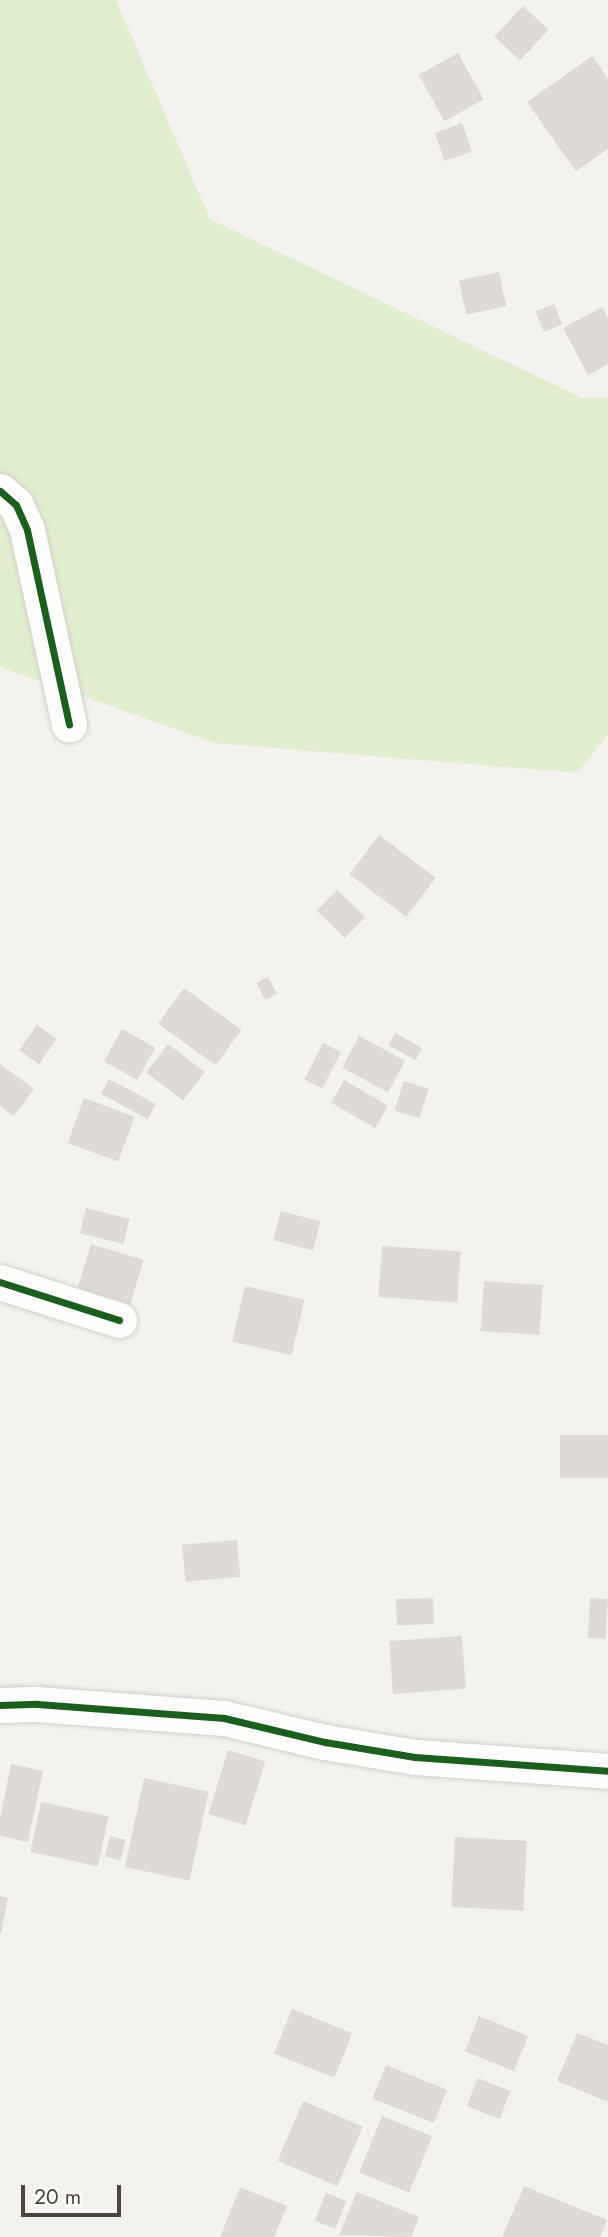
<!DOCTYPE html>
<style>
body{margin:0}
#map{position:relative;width:608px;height:2237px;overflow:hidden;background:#f4f2ee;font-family:Jost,sans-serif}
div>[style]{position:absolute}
.green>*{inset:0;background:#e1eecf}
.building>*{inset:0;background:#dedbd6;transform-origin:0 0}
.roads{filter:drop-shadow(0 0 2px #d2d0cb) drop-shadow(0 0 2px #d2d0cb)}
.minor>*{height:35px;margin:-17.5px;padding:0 17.5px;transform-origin:17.5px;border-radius:17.5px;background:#fdfdfc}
.cycleway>*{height:7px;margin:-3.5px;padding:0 3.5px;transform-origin:3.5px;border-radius:3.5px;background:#1b5e20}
span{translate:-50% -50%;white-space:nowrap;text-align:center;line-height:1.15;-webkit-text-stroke:5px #fff;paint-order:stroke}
.scale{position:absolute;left:21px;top:2185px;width:100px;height:32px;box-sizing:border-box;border:4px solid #4b4439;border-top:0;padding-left:9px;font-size:21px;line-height:24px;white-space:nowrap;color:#4b4439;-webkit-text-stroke:5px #fff;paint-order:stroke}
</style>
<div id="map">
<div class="green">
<i style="clip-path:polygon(0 0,116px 0,210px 219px,582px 398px,608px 398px,608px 735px,577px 773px,215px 743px,0 667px)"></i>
</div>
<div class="building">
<i style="left:523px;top:6px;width:35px;height:42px;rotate:43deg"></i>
<i style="left:458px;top:53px;width:53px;height:45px;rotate:61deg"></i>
<i style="clip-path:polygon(592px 56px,608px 79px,608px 149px,576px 171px,527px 102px)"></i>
<i style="left:462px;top:123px;width:30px;height:29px;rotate:70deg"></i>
<i style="left:499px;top:272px;width:35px;height:41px;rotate:78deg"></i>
<i style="left:554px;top:304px;width:22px;height:20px;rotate:68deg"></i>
<i style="clip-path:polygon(602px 307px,608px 318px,608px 364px,588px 375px,563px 328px)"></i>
<i style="left:379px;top:835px;width:71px;height:49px;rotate:37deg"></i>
<i style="left:337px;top:890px;width:39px;height:29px;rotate:44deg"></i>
<i style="left:268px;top:977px;width:19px;height:13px;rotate:62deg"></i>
<i style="left:184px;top:988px;width:71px;height:44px;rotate:36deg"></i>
<i style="left:37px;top:1025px;width:24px;height:31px;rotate:35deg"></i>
<i style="left:122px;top:1029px;width:38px;height:37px;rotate:29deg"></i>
<i style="left:395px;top:1033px;width:31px;height:14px;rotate:29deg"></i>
<i style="left:359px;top:1036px;width:52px;height:36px;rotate:28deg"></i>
<i style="left:323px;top:1043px;width:20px;height:41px;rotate:27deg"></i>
<i style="left:168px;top:1044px;width:46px;height:36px;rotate:37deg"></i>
<i style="clip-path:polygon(0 1064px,34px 1089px,14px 1116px,0 1106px)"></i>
<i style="left:109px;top:1079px;width:53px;height:17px;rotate:28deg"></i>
<i style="left:344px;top:1080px;width:51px;height:26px;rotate:30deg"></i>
<i style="left:404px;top:1081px;width:26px;height:31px;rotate:18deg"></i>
<i style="left:84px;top:1098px;width:54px;height:48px;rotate:20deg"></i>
<i style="left:86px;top:1208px;width:45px;height:26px;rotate:14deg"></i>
<i style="left:281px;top:1211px;width:41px;height:30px;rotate:15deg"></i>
<i style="left:91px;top:1244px;width:55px;height:46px;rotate:17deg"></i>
<i style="left:382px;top:1246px;width:79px;height:51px;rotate:4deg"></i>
<i style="left:484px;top:1281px;width:59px;height:50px;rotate:4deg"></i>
<i style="left:245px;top:1286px;width:61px;height:57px;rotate:13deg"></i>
<i style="left:608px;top:1435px;width:43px;height:48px;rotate:90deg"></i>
<i style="left:237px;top:1540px;width:37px;height:55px;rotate:85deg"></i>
<i style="left:433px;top:1598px;width:26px;height:37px;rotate:88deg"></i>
<i style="left:590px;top:1598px;width:18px;height:40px;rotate:3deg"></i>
<i style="left:462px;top:1636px;width:53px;height:73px;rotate:86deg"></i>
<i style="left:228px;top:1750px;width:39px;height:67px;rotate:17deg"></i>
<i style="clip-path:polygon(11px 1764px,43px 1771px,28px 1842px,0 1836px,0 1819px)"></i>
<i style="left:144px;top:1778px;width:66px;height:91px;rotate:12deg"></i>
<i style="left:41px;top:1802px;width:69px;height:51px;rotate:12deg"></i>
<i style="left:110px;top:1836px;width:16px;height:21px;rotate:14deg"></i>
<i style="left:455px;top:1837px;width:72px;height:70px;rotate:3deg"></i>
<i style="clip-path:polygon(0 1896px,8px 1898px,1px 1933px,0 1932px)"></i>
<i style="left:292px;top:2009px;width:65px;height:48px;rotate:22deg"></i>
<i style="left:479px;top:2016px;width:53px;height:38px;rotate:22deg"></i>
<i style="clip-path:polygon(577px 2033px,608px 2045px,608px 2102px,557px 2081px)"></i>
<i style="left:386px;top:2065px;width:66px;height:36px;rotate:22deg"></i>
<i style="left:478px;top:2078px;width:35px;height:30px;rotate:22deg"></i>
<i style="left:303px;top:2101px;width:65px;height:65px;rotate:23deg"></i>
<i style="left:382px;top:2116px;width:54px;height:61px;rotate:22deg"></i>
<i style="clip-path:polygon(524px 2186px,607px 2220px,600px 2237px,502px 2237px)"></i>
<i style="clip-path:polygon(240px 2187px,287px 2206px,274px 2237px,220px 2237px)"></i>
<i style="clip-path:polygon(357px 2192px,419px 2217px,411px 2237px,339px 2235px)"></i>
<i style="left:326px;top:2193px;width:22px;height:30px;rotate:22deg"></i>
</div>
<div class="roads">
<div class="minor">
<i style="left:0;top:491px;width:21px;rotate:41deg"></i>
<i style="left:16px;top:505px;width:27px;rotate:66deg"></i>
<i style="left:27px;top:530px;width:199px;rotate:77.8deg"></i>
<i style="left:0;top:1282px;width:125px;rotate:17.7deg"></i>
<i style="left:0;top:1705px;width:37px;rotate:-2deg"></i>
<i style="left:37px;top:1704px;width:188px;rotate:4.3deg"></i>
<i style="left:224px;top:1718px;width:104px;rotate:13.4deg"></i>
<i style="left:325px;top:1742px;width:91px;rotate:9.5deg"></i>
<i style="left:415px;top:1757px;width:194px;rotate:4.1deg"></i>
</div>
</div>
<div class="cycleway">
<i style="left:0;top:491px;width:21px;rotate:41deg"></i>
<i style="left:16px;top:505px;width:27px;rotate:66deg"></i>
<i style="left:27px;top:530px;width:199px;rotate:77.8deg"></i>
<i style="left:0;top:1282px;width:125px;rotate:17.7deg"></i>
<i style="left:0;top:1705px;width:37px;rotate:-2deg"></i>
<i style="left:37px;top:1704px;width:188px;rotate:4.3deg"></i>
<i style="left:224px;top:1718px;width:104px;rotate:13.4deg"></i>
<i style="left:325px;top:1742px;width:91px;rotate:9.5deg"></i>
<i style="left:415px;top:1757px;width:194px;rotate:4.1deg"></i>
</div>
<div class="scale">20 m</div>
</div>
